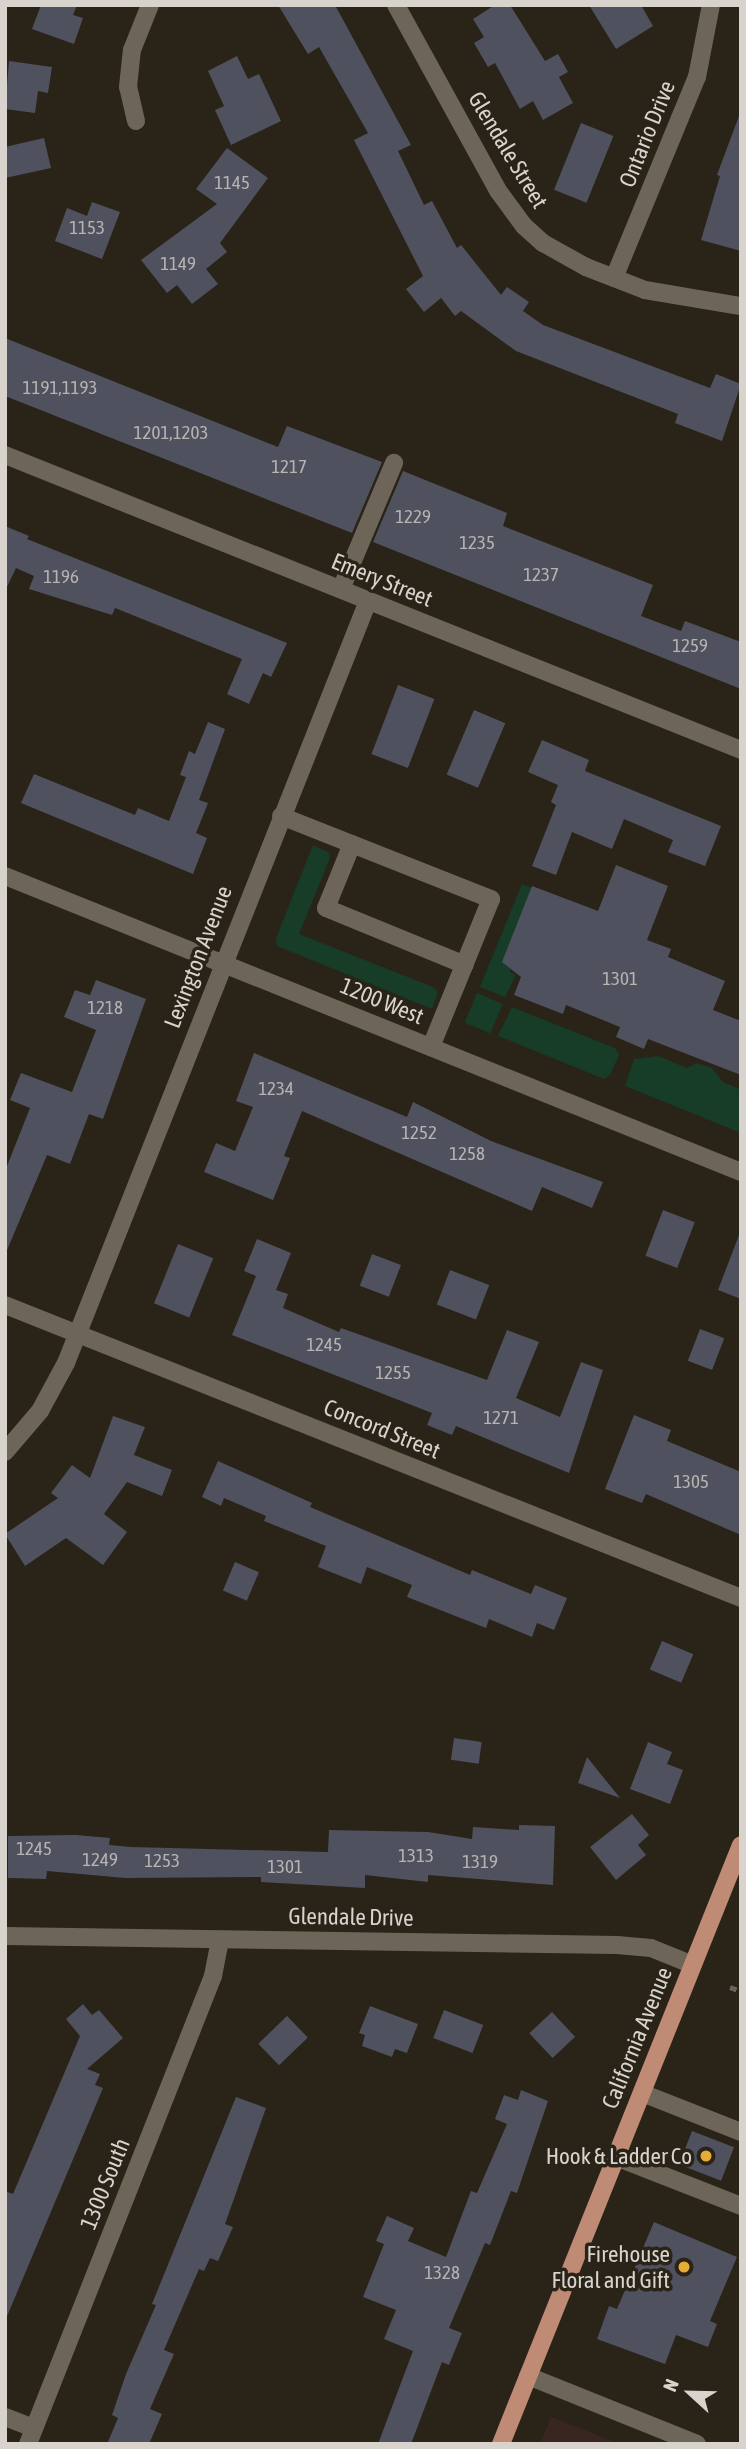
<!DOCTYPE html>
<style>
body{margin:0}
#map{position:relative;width:746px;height:2449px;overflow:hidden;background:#292318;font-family:"Asap Condensed",sans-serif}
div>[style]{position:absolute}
.education>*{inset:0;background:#392621}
.green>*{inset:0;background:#173c28;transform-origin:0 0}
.building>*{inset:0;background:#50515e;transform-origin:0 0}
.path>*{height:4.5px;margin-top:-2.25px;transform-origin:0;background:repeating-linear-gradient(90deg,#6b665c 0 7px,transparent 0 10.5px)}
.minor>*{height:18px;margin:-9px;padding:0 9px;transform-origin:9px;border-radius:9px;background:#6d6558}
.major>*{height:18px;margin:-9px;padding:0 9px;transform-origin:9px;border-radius:9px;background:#c08b75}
.dots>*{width:19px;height:19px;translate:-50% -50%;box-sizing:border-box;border:4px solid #292318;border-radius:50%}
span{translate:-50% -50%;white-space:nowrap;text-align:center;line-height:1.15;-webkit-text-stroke:7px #292318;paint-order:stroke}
.number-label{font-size:19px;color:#b6b3b1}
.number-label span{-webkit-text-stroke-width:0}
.street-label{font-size:23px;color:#d8d4cd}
.poi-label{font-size:23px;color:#d8d4cd}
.right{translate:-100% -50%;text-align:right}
.frame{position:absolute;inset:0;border:7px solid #d8d4cd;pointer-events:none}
.north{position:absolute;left:655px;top:2358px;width:70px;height:70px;-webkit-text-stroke:5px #292318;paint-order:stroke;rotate:292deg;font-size:19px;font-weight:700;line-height:28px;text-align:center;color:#d8d4cd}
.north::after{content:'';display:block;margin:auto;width:24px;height:32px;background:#d8d4cd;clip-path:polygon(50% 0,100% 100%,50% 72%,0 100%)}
</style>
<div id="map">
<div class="education">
<i style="clip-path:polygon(551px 2417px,620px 2444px,540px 2444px)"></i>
</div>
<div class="green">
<i style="clip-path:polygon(313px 845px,328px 852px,330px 858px,299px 934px,433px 987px,438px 992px,432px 1009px,277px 946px,276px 938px)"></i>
<i style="clip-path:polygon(522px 884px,532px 888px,510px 972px,516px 975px,505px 997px,480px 987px)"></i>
<i style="left:477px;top:993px;width:28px;height:32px;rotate:23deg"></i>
<i style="clip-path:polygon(512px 1007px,615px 1048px,619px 1055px,610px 1075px,604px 1079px,498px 1036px)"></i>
<i style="clip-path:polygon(658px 1056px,687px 1068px,697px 1063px,712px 1068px,723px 1082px,741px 1090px,741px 1133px,625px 1086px,634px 1059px)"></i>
</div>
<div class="building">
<i style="clip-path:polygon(41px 5px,77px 5px,73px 15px,83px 18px,74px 44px,32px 29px)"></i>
<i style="clip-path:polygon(278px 5px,335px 5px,411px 145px,398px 151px,424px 205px,432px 201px,457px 248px,461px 245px,501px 295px,507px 287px,529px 302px,523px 311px,543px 325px,710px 388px,716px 374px,741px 384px,722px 441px,675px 423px,678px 414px,516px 351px,461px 311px,455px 316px,441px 298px,424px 312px,406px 289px,423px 276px,354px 140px,368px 133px,319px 47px,308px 54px)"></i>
<i style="clip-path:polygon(495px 5px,510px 5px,545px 61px,558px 54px,568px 72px,559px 77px,573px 103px,543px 120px,533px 101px,520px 109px,495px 63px,488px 67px,474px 43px,484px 37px,473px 19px)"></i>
<i style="clip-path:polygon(589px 5px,641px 5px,653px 26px,616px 49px)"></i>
<i style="clip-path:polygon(237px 56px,248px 79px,259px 74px,281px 121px,231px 145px,215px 110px,224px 106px,208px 71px)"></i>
<i style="clip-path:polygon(9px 61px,52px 67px,48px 93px,38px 91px,35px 113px,5px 109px)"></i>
<i style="clip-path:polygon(739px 116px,741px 117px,741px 251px,701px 240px,720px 176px,717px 175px)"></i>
<i style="left:581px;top:123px;width:35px;height:72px;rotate:22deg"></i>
<i style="clip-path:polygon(44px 138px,51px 168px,5px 178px,5px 147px)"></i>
<i style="clip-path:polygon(227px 148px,268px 178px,220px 243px,227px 252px,206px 269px,218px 284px,192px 304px,177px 285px,167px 293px,141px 260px,217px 204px,196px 189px)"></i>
<i style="clip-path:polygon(92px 202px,120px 212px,102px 259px,55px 241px,67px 208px,87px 216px)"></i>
<i style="clip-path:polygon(5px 338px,278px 447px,287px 426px,382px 462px,352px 533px,5px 396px)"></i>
<i style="clip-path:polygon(403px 471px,507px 513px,503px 526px,653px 585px,641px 616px,681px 631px,685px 621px,741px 642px,741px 689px,373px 542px)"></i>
<i style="clip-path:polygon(5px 526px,29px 536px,27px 539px,287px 643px,271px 677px,263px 673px,249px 704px,227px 694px,242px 659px,115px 608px,112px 615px,29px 589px,34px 576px,16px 568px,5px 591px)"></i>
<i style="left:398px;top:685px;width:39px;height:74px;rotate:21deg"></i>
<i style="left:474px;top:710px;width:34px;height:70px;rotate:23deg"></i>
<i style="clip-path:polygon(208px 722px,225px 729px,199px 800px,208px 803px,196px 833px,207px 838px,193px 874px,21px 803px,34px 774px,135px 815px,138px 808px,169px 821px,186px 777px,180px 775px,189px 751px,195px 754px)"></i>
<i style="clip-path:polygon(542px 740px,589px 760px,585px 771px,721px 826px,705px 866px,668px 852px,673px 840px,624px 819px,612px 849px,572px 832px,556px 875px,532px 866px,556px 805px,551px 802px,558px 785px,528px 772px)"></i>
<i style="clip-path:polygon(616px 865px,668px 886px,647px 940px,671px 949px,668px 957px,725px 981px,713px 1010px,741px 1021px,741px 1075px,648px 1039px,644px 1049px,616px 1037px,620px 1027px,566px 1005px,563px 1014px,514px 995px,521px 977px,502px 962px,532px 886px,598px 911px)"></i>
<i style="clip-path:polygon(96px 980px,146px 999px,103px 1119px,89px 1114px,70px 1164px,47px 1155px,5px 1255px,5px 1171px,30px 1108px,10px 1100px,21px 1073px,72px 1092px,96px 1030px,64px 1017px,75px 990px,90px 995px)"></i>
<i style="clip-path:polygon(254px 1053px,407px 1117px,413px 1102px,491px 1141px,603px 1182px,592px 1208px,542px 1187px,532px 1211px,302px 1111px,284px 1156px,290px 1158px,273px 1200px,204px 1172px,216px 1143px,235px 1151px,253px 1107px,236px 1101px)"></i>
<i style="left:663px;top:1210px;width:34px;height:49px;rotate:21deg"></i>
<i style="clip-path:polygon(739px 1235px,741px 1235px,741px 1299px,718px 1290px)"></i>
<i style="clip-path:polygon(257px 1239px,291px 1253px,276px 1290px,288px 1294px,283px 1308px,339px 1332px,341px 1328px,487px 1380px,507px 1330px,539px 1342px,516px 1398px,560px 1417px,581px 1362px,603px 1370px,569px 1473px,456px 1426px,452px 1435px,427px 1425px,432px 1413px,232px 1335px,256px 1276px,244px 1271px)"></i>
<i style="left:178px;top:1244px;width:38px;height:64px;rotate:22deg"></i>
<i style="left:372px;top:1254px;width:31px;height:34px;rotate:21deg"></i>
<i style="left:450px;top:1270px;width:42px;height:37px;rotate:21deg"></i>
<i style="left:700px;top:1329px;width:26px;height:34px;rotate:21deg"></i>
<i style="clip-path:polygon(634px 1415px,671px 1430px,667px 1441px,741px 1472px,741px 1535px,646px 1494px,642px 1503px,605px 1489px)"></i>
<i style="clip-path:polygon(113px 1416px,145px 1427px,134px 1455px,172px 1470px,162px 1496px,127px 1482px,104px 1514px,127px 1532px,103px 1565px,66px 1538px,25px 1566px,5px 1534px,58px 1498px,51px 1493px,72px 1465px,90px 1478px)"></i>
<i style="clip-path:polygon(218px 1461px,312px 1503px,310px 1507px,470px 1575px,472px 1570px,531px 1594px,535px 1585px,567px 1598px,554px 1630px,537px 1623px,532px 1637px,489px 1619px,486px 1628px,407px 1597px,412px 1585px,367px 1567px,361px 1584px,318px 1567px,326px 1546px,264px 1521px,266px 1516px,224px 1498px,221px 1506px,202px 1497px)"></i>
<i style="left:235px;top:1562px;width:26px;height:31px;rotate:23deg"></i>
<i style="left:662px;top:1641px;width:34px;height:31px;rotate:23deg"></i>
<i style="left:454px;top:1738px;width:28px;height:22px;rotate:8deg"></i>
<i style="clip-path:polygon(648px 1742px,672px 1752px,667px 1764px,683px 1770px,670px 1804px,630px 1789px)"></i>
<i style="clip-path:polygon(587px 1757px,620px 1798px,578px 1783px)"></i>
<i style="clip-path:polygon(632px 1814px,649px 1835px,638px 1845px,646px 1855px,616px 1880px,590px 1847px)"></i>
<i style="clip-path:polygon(519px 1825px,555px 1826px,553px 1885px,428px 1875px,428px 1882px,365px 1875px,365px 1888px,261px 1882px,261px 1877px,125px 1878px,47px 1871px,46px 1879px,8px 1878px,8px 1836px,76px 1835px,110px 1838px,109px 1845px,131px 1847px,328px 1852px,329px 1830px,428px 1832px,472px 1839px,473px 1827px,519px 1830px)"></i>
<i style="clip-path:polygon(83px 2004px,92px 2015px,99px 2010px,123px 2038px,87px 2069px,100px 2074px,95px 2085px,103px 2088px,5px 2321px,5px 2191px,13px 2194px,80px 2036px,66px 2019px)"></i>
<i style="clip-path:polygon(370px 2006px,418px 2024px,407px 2053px,395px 2049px,392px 2057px,362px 2046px,365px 2035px,359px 2033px)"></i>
<i style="left:444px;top:2010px;width:42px;height:30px;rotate:21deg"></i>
<i style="left:552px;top:2012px;width:34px;height:31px;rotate:47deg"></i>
<i style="left:287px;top:2016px;width:30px;height:40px;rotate:46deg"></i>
<i style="clip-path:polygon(521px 2090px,548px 2101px,517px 2193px,511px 2191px,490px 2245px,485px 2243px,449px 2328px,462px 2333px,449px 2365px,442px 2362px,411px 2444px,378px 2444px,413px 2351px,384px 2339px,396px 2310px,363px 2297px,384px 2244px,376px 2241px,387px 2216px,414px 2228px,408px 2241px,446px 2257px,471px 2191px,477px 2193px,507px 2124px,495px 2119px,504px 2095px,518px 2100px)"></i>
<i style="clip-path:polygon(236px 2097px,266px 2108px,225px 2224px,233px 2227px,218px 2261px,210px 2258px,204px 2271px,199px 2269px,164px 2350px,174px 2354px,150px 2409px,162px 2414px,149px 2444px,107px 2444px,118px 2418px,112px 2415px,126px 2374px,156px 2305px,152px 2304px)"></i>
<i style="left:692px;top:2131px;width:45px;height:36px;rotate:21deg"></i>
<i style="clip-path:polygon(654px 2222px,737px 2257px,710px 2321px,717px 2324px,708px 2347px,676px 2335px,665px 2364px,597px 2339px,609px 2306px,617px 2309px)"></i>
</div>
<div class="path">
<i style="left:730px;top:1987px;width:12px;rotate:20deg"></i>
</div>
<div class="minor">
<i style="left:396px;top:5px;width:213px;rotate:61.2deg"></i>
<i style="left:499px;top:192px;width:42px;rotate:53.7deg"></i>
<i style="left:524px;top:226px;width:25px;rotate:42deg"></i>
<i style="left:543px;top:243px;width:49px;rotate:29.2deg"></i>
<i style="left:586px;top:267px;width:63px;rotate:21.3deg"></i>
<i style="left:645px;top:290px;width:97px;rotate:9.5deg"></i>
<i style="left:136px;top:121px;width:35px;rotate:-103deg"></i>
<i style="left:128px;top:87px;width:37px;rotate:-84deg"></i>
<i style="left:132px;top:50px;width:48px;rotate:-68.2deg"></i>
<i style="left:614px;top:278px;width:217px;rotate:-67.6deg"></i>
<i style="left:697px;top:77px;width:73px;rotate:-79deg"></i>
<i style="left:5px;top:455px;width:793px;rotate:21.84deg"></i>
<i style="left:341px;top:589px;width:137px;rotate:-67.2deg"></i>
<i style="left:281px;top:816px;width:226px;rotate:21.6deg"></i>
<i style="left:491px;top:899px;width:160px;rotate:112.1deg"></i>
<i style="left:352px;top:844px;width:69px;rotate:112.1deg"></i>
<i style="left:326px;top:908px;width:150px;rotate:22.3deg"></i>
<i style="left:5px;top:876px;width:793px;rotate:21.91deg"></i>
<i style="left:5px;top:1305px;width:792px;rotate:21.71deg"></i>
<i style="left:5px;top:1452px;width:54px;rotate:-49.5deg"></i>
<i style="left:40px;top:1411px;width:55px;rotate:-61.6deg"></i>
<i style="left:66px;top:1363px;width:820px;rotate:-68.38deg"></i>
<i style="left:5px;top:1936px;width:612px;rotate:0.84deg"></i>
<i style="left:617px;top:1945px;width:34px;rotate:5deg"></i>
<i style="left:651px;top:1948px;width:45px;rotate:22deg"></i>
<i style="left:642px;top:2093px;width:106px;rotate:21.5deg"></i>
<i style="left:616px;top:2157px;width:134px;rotate:21.4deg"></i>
<i style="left:528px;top:2376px;width:182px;rotate:21.9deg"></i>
<i style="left:5px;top:2417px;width:31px;rotate:21deg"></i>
<i style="left:28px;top:2444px;width:503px;rotate:-68.43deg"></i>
<i style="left:213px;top:1976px;width:37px;rotate:-79deg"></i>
</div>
<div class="major">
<i style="left:501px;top:2444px;width:645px;rotate:-68.17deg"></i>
</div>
<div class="dots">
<i style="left:706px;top:2156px;background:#e5ad35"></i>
<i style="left:684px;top:2267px;background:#e5ad35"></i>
</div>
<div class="number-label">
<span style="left:232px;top:183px">1145</span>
<span style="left:87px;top:228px">1153</span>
<span style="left:178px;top:264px">1149</span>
<span style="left:60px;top:388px">1191,1193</span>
<span style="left:171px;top:433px">1201,1203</span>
<span style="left:289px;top:467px">1217</span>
<span style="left:413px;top:517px">1229</span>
<span style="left:477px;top:543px">1235</span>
<span style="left:541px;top:575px">1237</span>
<span style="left:61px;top:577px">1196</span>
<span style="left:690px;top:646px">1259</span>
<span style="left:620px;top:979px">1301</span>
<span style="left:105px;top:1008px">1218</span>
<span style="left:276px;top:1089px">1234</span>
<span style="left:419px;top:1133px">1252</span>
<span style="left:467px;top:1154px">1258</span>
<span style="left:324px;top:1345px">1245</span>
<span style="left:393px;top:1373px">1255</span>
<span style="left:501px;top:1418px">1271</span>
<span style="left:691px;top:1482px">1305</span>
<span style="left:34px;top:1849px">1245</span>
<span style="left:416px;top:1856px">1313</span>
<span style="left:100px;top:1860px">1249</span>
<span style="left:162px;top:1861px">1253</span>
<span style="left:480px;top:1862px">1319</span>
<span style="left:285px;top:1867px">1301</span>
<span style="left:442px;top:2273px">1328</span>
</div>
<div class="street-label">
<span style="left:647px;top:134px;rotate:-68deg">Ontario Drive</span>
<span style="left:508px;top:150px;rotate:59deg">Glendale Street</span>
<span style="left:382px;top:580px;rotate:22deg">Emery Street</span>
<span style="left:198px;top:957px;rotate:-69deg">Lexington Avenue</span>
<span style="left:382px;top:1001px;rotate:22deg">1200 West</span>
<span style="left:382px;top:1429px;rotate:22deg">Concord Street</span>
<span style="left:351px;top:1917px;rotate:1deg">Glendale Drive</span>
<span style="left:637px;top:2038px;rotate:-68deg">California Avenue</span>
<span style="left:105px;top:2184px;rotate:-68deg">1300 South</span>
</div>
<div class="poi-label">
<span class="right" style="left:692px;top:2156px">Hook &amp; Ladder Co</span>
<span class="right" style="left:670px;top:2267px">Firehouse<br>Floral and Gift</span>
</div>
<div class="frame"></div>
<div class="north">N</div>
</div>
